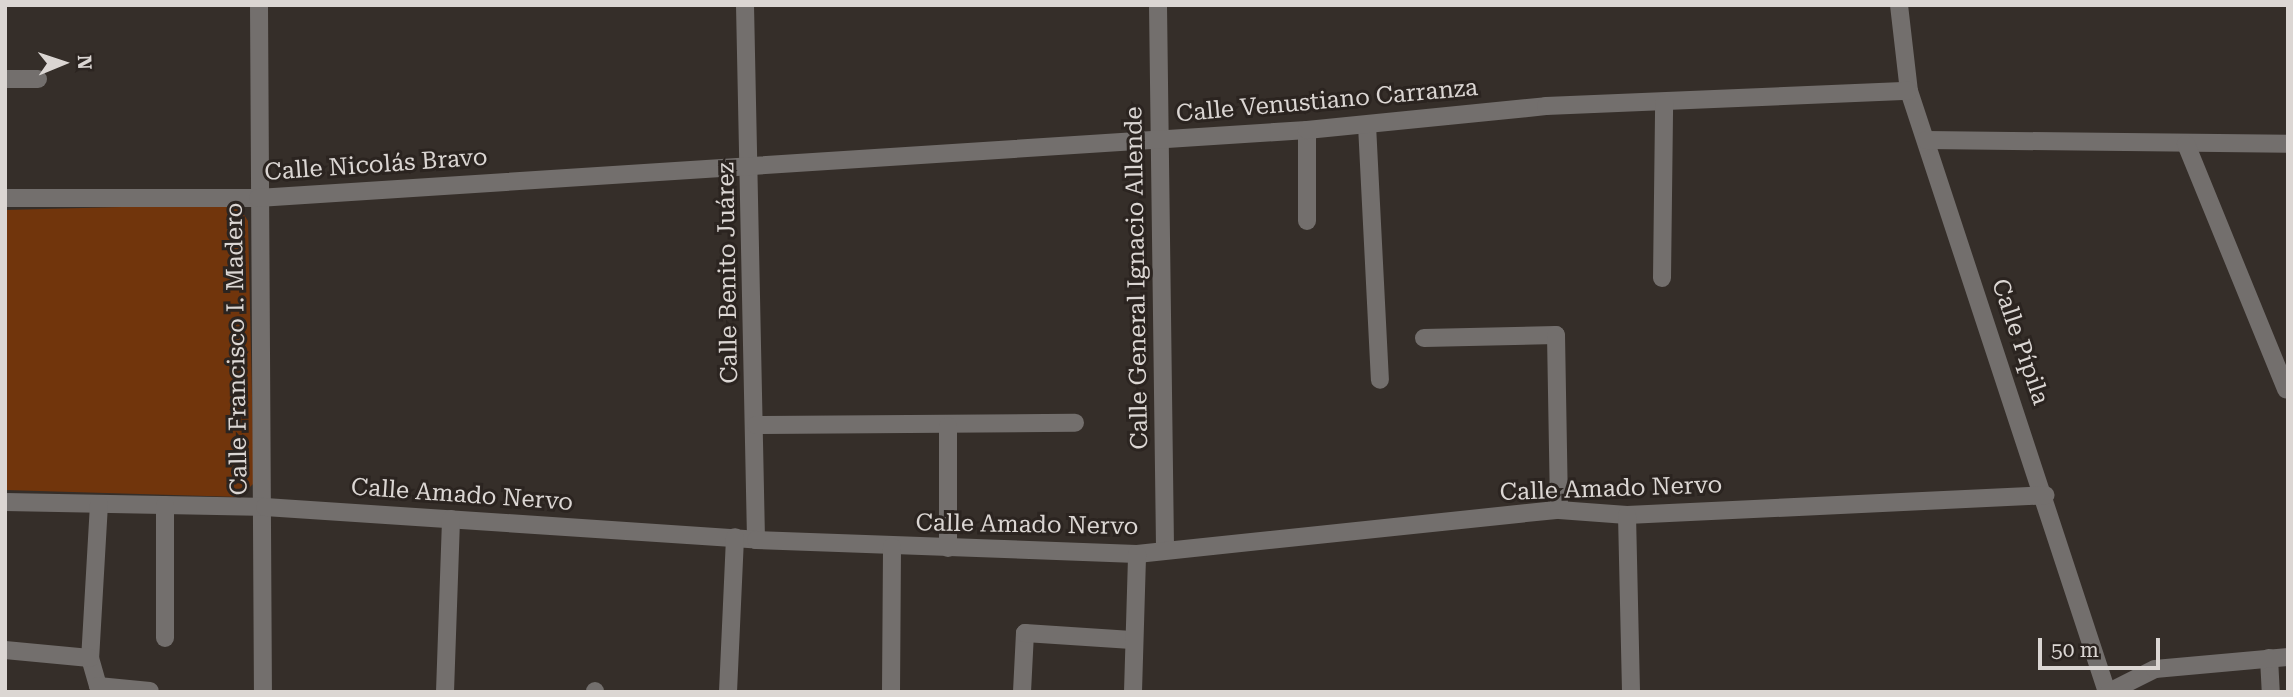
<!DOCTYPE html>
<meta charset="utf-8">
<style>
body{margin:0}
#map{position:relative;width:2293px;height:697px;overflow:hidden;background:#352e29;font-family:"Roboto Serif",serif}
div>[style]{position:absolute}
.green>*{inset:0;background:#71350c}
.minor>*{height:18px;margin:-9px;padding:0 9px;transform-origin:9px;border-radius:9px;background:#736f6d}
span{translate:-50% -50%;white-space:nowrap;text-align:center;line-height:1.15;-webkit-text-stroke:6px #2b2420;paint-order:stroke}
.street-label{font-size:24px;color:#dbd6d3}
.frame{position:absolute;inset:0;border:7px solid #dbd6d3;pointer-events:none}
.north{position:absolute;left:28px;top:28px;width:70px;height:70px;-webkit-text-stroke:5px #2b2420;paint-order:stroke;rotate:88deg;font-size:19px;font-weight:700;line-height:28px;text-align:center;color:#dbd6d3}
.north::after{content:'';display:block;margin:auto;width:24px;height:32px;background:#dbd6d3;clip-path:polygon(50% 0,100% 100%,50% 72%,0 100%)}
.scale{position:absolute;left:2038px;top:638px;width:122px;height:32px;box-sizing:border-box;border:4px solid #dbd6d3;border-top:0;padding-left:9px;font-size:21px;line-height:24px;white-space:nowrap;color:#dbd6d3;-webkit-text-stroke:5px #2b2420;paint-order:stroke}
</style>
<div id="map">
<div class="green">
<i style="clip-path:polygon(237px 204px,248px 221px,254px 483px,240px 497px,5px 490px,5px 210px)"></i>
</div>
<div class="minor">
<i style="left:259px;top:5px;width:687px;rotate:89.67deg"></i>
<i style="left:745px;top:5px;width:535px;rotate:88.82deg"></i>
<i style="left:1158px;top:5px;width:545px;rotate:89.26deg"></i>
<i style="left:1899px;top:5px;width:87px;rotate:83.4deg"></i>
<i style="left:1909px;top:91px;width:633px;rotate:71.77deg"></i>
<i style="left:5px;top:79px;width:33px"></i>
<i style="left:1367px;top:125px;width:255px;rotate:87.1deg"></i>
<i style="left:1307px;top:130px;width:91px;rotate:90deg"></i>
<i style="left:1926px;top:140px;width:362px;rotate:0.6deg"></i>
<i style="left:2186px;top:144px;width:265px;rotate:67.8deg"></i>
<i style="left:5px;top:198px;width:253px"></i>
<i style="left:258px;top:198px;width:1051px;rotate:-3.71deg"></i>
<i style="left:1307px;top:130px;width:240px;rotate:-5.7deg"></i>
<i style="left:1546px;top:106px;width:363px;rotate:-2.4deg"></i>
<i style="left:1662px;top:278px;width:175px;rotate:-89.3deg"></i>
<i style="left:1424px;top:338px;width:132px;rotate:-1.3deg"></i>
<i style="left:1556px;top:335px;width:175px;rotate:89deg"></i>
<i style="left:756px;top:425px;width:319px;rotate:-0.4deg"></i>
<i style="left:5px;top:502px;width:260px;rotate:1.1deg"></i>
<i style="left:265px;top:507px;width:492px;rotate:3.8deg"></i>
<i style="left:756px;top:540px;width:381px;rotate:2.1deg"></i>
<i style="left:1137px;top:554px;width:424px;rotate:-6deg"></i>
<i style="left:1559px;top:510px;width:68px;rotate:4.2deg"></i>
<i style="left:1627px;top:515px;width:419px;rotate:-2.7deg"></i>
<i style="left:99px;top:504px;width:154px;rotate:93.3deg"></i>
<i style="left:90px;top:658px;width:29px;rotate:74deg"></i>
<i style="left:98px;top:686px;width:52px;rotate:5.5deg"></i>
<i style="left:1627px;top:515px;width:177px;rotate:88.7deg"></i>
<i style="left:948px;top:548px;width:122px;rotate:-90deg"></i>
<i style="left:165px;top:638px;width:133px;rotate:-90deg"></i>
<i style="left:5px;top:650px;width:85px;rotate:5.4deg"></i>
<i style="left:2269px;top:658px;width:34px;rotate:87deg"></i>
<i style="left:445px;top:692px;width:173px;rotate:-88deg"></i>
<i style="left:595px;top:692px;width:1px;rotate:-90deg"></i>
<i style="left:728px;top:692px;width:155px;rotate:-87.4deg"></i>
<i style="left:891px;top:692px;width:145px;rotate:-89.6deg"></i>
<i style="left:1022px;top:692px;width:59px;rotate:-87.1deg"></i>
<i style="left:1025px;top:633px;width:107px;rotate:3.7deg"></i>
<i style="left:1133px;top:692px;width:138px;rotate:-88.3deg"></i>
<i style="left:2109px;top:692px;width:51px;rotate:-26.6deg"></i>
<i style="left:2155px;top:669px;width:134px;rotate:-5.2deg"></i>
</div>
<div class="street-label">
<span style="left:1327px;top:101px;rotate:-5deg">Calle Venustiano Carranza</span>
<span style="left:376px;top:165px;rotate:-4deg">Calle Nicolás Bravo</span>
<span style="left:728px;top:273px;rotate:-91deg">Calle Benito Juárez</span>
<span style="left:1137px;top:278px;rotate:-91deg">Calle General Ignacio Allende</span>
<span style="left:2020px;top:342px;rotate:71deg">Calle Pípila</span>
<span style="left:237px;top:349px;rotate:-91deg">Calle Francisco I. Madero</span>
<span style="left:1611px;top:489px;rotate:-2deg">Calle Amado Nervo</span>
<span style="left:462px;top:495px;rotate:4deg">Calle Amado Nervo</span>
<span style="left:1027px;top:525px;rotate:1deg">Calle Amado Nervo</span>
</div>
<div class="frame"></div>
<div class="north">N</div>
<div class="scale">50 m</div>
</div>
